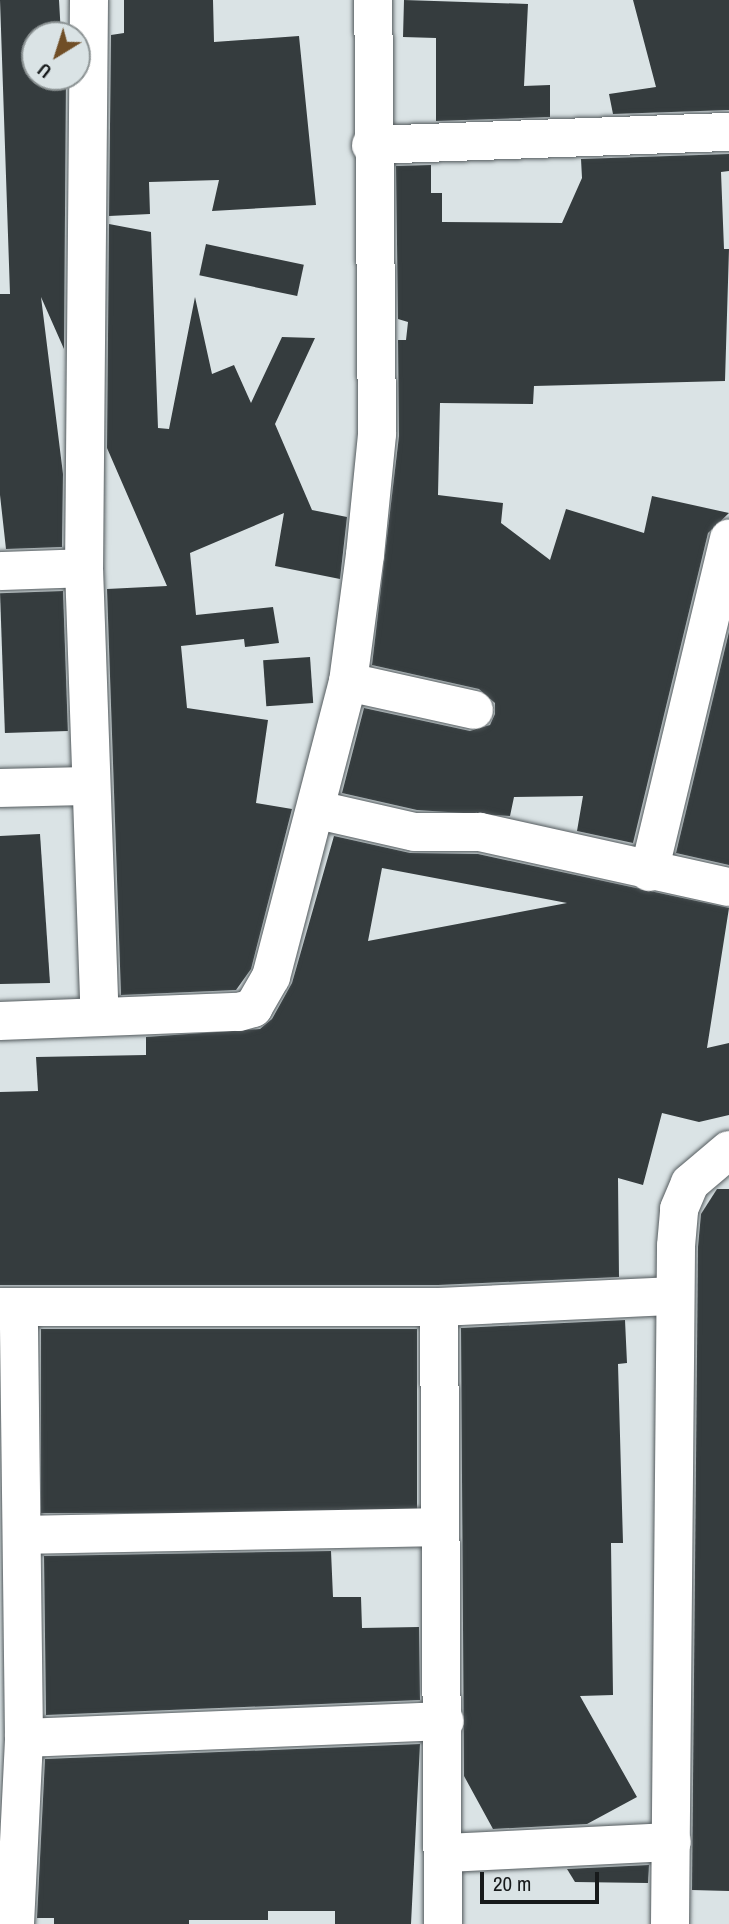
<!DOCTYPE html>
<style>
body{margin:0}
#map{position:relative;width:729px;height:1924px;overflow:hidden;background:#dae3e5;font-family:"Archivo Narrow",sans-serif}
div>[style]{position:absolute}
.building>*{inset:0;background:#353c3e;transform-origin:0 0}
.roads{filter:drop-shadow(0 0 2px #535a5d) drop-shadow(0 0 2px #535a5d)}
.minor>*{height:38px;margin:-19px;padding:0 19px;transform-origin:19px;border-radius:19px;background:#fff}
span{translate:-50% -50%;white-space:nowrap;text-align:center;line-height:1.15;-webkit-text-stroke:7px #dae3e5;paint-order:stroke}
.north{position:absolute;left:21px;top:21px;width:70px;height:70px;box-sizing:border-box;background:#dae3e5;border:2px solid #8c9394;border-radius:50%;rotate:218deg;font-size:19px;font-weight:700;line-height:28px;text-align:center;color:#171a1b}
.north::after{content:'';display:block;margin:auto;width:24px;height:32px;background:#704e26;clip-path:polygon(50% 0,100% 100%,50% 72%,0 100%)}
.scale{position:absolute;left:480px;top:1872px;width:119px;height:32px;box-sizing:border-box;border:4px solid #171a1b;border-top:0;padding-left:9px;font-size:21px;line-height:24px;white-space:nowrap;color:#171a1b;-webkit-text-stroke:5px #dae3e5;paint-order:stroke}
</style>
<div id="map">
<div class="building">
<i style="clip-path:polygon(0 0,59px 0,61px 35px,35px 35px,35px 77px,66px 77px,64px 349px,41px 297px,63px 474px,62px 547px,6px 549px,0 495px,0 294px,10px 294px)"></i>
<i style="clip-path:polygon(124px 0,213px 0,214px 42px,299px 36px,316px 205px,212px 211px,219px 180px,149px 182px,150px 214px,109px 216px,111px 35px,124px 33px)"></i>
<i style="clip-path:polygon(404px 0,528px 4px,524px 86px,550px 85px,550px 117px,436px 121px,436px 38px,403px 37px)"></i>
<i style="clip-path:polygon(633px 0,729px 0,729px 110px,613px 114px,609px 94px,656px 87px)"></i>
<i style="clip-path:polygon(729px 154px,729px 171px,721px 172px,724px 249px,729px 249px,725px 381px,534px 386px,533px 404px,440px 403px,438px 495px,503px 503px,501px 523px,550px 560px,566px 509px,644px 533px,652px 496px,729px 513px,708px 533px,633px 843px,577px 831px,583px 796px,514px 797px,510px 816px,417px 810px,342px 793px,364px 708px,470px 731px,490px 725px,495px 714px,495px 703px,479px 689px,372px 665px,399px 436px,398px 340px,406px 340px,408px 322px,398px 319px,396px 166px,431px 165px,431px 193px,442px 193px,442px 222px,562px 223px,582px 178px,581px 159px)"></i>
<i style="clip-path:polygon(109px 224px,151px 232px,158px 428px,169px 429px,195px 297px,212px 374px,234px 365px,251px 403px,282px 337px,315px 338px,275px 424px,312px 510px,347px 517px,340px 579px,275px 566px,284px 513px,190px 553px,196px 615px,273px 607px,279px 643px,245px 647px,244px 639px,181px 646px,187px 708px,268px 720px,256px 803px,292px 809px,251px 969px,236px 990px,121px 995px,107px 589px,167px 586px,107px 448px)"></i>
<i style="left:206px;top:244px;width:100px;height:32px;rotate:12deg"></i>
<i style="left:63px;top:591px;width:140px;height:63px;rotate:88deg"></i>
<i style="clip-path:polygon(729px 632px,729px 865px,676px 853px)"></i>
<i style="left:310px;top:657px;width:46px;height:47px;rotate:86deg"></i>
<i style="clip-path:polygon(40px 834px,50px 983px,0 984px,0 836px)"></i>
<i style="clip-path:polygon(evenodd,334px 836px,410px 853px,478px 854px,729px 908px,707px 1048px,729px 1043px,729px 1115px,699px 1122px,662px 1113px,643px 1185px,618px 1178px,619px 1277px,438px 1285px,0 1285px,0 1092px,38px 1091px,36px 1057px,146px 1055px,146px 1037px,260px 1029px,272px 1019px,292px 983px,334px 836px,382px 868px,567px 903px,368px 941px,382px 868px)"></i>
<i style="clip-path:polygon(717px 1189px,729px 1189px,729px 1891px,692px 1890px,698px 1247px,701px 1214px)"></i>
<i style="clip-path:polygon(625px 1320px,627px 1363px,618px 1364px,623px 1543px,611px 1543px,613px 1695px,580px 1696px,637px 1797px,587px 1824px,493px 1829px,464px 1776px,461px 1328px)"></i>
<i style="left:41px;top:1329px;width:376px;height:184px"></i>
<i style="clip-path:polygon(331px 1551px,333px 1597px,361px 1597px,362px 1628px,419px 1627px,420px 1700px,46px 1715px,44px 1556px)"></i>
<i style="clip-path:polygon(420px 1744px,411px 1924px,335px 1924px,335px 1911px,268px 1911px,268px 1920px,189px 1920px,189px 1924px,54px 1924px,54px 1918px,37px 1918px,45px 1759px)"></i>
<i style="clip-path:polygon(649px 1865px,648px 1883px,575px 1882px,567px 1869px)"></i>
</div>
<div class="roads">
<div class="minor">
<i style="left:89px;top:0;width:568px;rotate:90.5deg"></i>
<i style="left:84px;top:568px;width:449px;rotate:88deg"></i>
<i style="left:371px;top:145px;width:358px;rotate:-2.1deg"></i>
<i style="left:0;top:571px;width:84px;rotate:-2deg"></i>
<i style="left:348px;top:682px;width:129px;rotate:12.5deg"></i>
<i style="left:0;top:788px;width:90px;rotate:-1.3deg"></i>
<i style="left:318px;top:810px;width:99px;rotate:12.8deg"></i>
<i style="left:415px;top:832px;width:65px"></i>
<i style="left:480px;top:832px;width:255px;rotate:12.5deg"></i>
<i style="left:649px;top:872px;width:343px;rotate:-76.5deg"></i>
<i style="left:0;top:1021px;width:239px;rotate:-2.2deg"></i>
<i style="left:239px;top:1012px;width:15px;rotate:-16deg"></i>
<i style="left:253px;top:1008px;width:36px;rotate:-60deg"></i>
<i style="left:271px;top:977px;width:305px;rotate:-75.4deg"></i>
<i style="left:348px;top:682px;width:128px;rotate:-82.4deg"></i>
<i style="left:365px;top:555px;width:122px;rotate:-84.3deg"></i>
<i style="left:377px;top:434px;width:434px;rotate:-90.5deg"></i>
<i style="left:0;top:1307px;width:439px"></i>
<i style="left:439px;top:1307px;width:236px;rotate:-2.7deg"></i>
<i style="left:439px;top:1307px;width:617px;rotate:89.63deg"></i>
<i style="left:23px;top:1535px;width:417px;rotate:-1.1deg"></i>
<i style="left:24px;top:1738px;width:421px;rotate:-2.3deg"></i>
<i style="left:445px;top:1853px;width:227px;rotate:-2.8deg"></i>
<i style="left:15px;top:1924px;width:186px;rotate:-87.2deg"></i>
<i style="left:24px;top:1738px;width:430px;rotate:-90.7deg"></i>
<i style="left:670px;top:1924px;width:678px;rotate:-89.49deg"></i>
<i style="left:676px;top:1246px;width:37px;rotate:-85deg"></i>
<i style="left:679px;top:1209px;width:28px;rotate:-67deg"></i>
<i style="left:690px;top:1183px;width:51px;rotate:-40.2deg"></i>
</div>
</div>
<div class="north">U</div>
<div class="scale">20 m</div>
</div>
